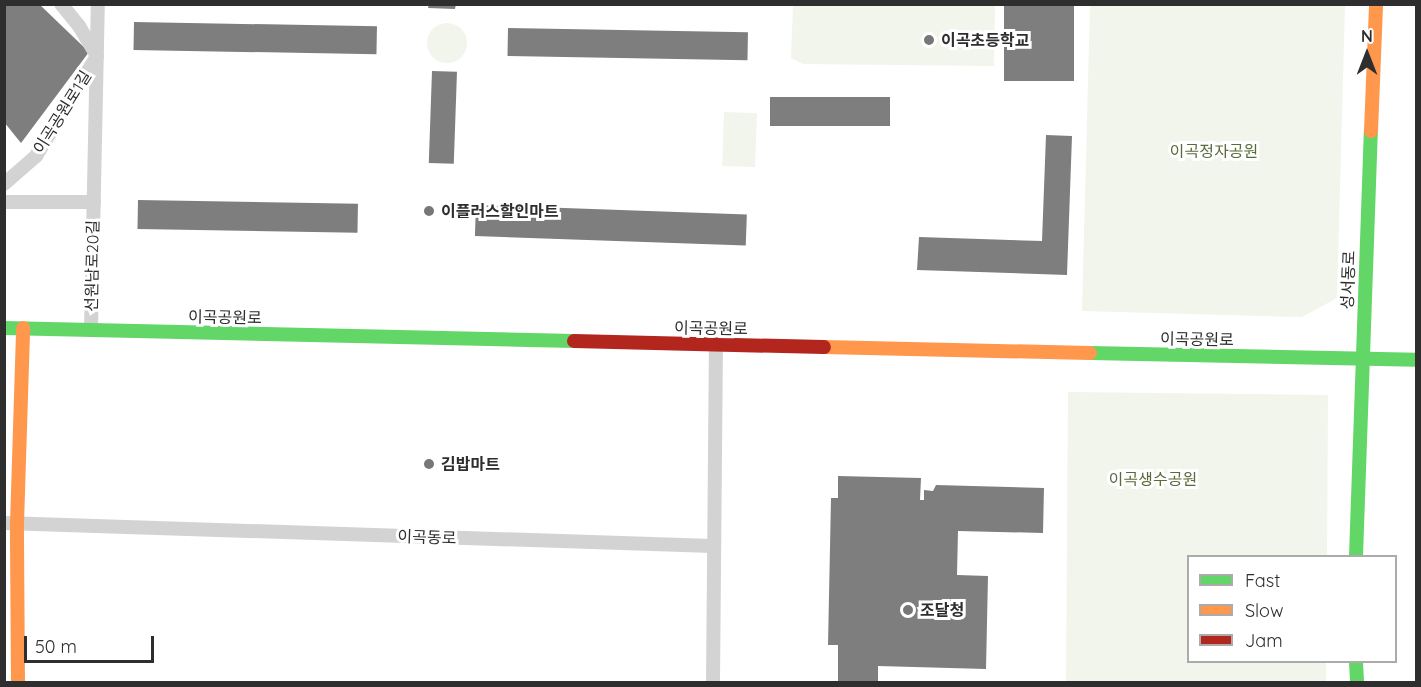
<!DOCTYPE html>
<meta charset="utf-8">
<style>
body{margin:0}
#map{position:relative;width:1421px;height:687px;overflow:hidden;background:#fff;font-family:Quicksand,"Noto Sans KR",sans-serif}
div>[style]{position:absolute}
.green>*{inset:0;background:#f2f5eb;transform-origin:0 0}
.round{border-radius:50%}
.building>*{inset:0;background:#7e7e7e;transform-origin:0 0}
.street>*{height:14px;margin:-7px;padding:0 7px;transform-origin:7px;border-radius:7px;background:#d3d3d3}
.fast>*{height:14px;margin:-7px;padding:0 7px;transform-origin:7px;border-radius:7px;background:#63d668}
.slow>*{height:14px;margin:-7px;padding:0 7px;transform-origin:7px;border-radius:7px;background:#ff974d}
.jam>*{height:14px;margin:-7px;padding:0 7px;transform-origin:7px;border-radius:7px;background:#b3261e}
.dots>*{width:16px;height:16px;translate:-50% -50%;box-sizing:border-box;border:3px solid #fff;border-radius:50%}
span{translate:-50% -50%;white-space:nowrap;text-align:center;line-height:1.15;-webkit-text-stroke:6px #fff;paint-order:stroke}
.poi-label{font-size:16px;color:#2e2e2e;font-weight:700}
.left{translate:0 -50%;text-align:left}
.street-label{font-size:16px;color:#2e2e2e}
.park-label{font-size:16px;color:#586b3a}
.frame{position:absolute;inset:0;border:6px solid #2e2e2e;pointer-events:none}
.legend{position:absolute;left:1187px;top:555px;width:210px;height:108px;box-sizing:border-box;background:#fff;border:2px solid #ababab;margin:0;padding:8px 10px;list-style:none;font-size:18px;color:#2e2e2e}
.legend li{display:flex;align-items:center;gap:12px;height:30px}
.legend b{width:30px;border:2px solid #ababab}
.north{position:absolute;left:1337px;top:24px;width:60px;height:60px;-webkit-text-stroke:4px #fff;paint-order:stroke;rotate:0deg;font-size:16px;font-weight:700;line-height:24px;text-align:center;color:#2e2e2e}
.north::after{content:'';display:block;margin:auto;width:21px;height:27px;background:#2e2e2e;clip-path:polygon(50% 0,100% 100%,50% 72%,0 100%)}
.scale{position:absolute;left:24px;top:636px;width:130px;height:27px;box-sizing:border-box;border:3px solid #2e2e2e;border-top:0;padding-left:8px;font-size:18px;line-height:21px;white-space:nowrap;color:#2e2e2e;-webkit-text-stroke:4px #fff;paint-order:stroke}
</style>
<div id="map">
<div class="green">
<i style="clip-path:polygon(793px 5px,995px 5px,994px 66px,803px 64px,791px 58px)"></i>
<i style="clip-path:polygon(1090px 5px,1345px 5px,1337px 298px,1302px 317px,1082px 311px)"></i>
<i class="round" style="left:427px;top:23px;width:40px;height:40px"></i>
<i style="left:724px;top:112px;width:33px;height:54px;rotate:2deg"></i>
<i style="clip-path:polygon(1068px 392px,1328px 395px,1327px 556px,1188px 556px,1188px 662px,1326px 662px,1326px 682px,1066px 682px)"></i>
</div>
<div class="building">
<i style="clip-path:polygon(4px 4px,39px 4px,89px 52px,21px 143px,4px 122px)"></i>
<i style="clip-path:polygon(429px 4px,456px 4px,455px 9px,428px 8px)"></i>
<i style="left:1004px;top:4px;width:70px;height:77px"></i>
<i style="left:134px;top:22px;width:243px;height:28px;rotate:1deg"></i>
<i style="left:508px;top:28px;width:240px;height:28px;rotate:1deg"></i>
<i style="left:432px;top:71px;width:25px;height:92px;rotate:2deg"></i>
<i style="left:770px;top:97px;width:120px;height:29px"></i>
<i style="clip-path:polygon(1046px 135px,1072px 136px,1067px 275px,917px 270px,919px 237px,1042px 241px)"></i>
<i style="left:138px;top:200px;width:220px;height:29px;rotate:1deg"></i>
<i style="left:476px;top:205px;width:271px;height:31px;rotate:2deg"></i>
<i style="clip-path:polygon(838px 476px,921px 478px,920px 500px,924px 500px,924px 490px,933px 491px,936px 485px,1044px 488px,1043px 533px,958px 531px,957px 575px,988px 576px,986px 669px,878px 666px,878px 682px,838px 682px,838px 645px,828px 645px,831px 498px,838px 498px)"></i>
</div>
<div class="street">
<i style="left:4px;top:184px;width:43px;rotate:-41.2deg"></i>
<i style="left:36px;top:156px;width:117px;rotate:-58.6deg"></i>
<i style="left:97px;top:56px;width:35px;rotate:-121deg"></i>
<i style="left:79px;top:26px;width:28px;rotate:-129deg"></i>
<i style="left:4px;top:202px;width:90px"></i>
<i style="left:91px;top:330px;width:326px;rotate:-88.8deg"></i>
<i style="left:4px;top:523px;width:709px;rotate:1.86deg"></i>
<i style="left:713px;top:682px;width:338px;rotate:-89.5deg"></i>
</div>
<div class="fast">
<i style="left:4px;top:328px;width:570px;rotate:1.31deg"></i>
<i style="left:1090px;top:353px;width:326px;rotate:1.2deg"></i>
<i style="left:1356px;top:556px;width:425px;rotate:-88deg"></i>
<i style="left:1356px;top:662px;width:20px;rotate:87deg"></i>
</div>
<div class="slow">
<i style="left:1371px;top:131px;width:127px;rotate:-87.7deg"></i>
<i style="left:824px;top:347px;width:266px;rotate:1.3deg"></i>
<i style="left:18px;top:682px;width:158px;rotate:-90.4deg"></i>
<i style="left:17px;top:524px;width:196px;rotate:-88.2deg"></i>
</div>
<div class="jam">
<i style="left:574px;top:341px;width:250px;rotate:1.4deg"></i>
</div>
<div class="dots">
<i style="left:929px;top:40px;background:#777"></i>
<i style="left:429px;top:211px;background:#777"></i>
<i style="left:429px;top:464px;background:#777"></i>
<i style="left:908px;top:610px;background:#777"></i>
</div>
<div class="poi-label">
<span class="left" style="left:941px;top:40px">이곡초등학교</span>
<span class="left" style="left:441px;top:211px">이플러스할인마트</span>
<span class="left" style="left:441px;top:464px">김밥마트</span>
<span class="left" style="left:920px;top:610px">조달청</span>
</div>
<div class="street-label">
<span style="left:62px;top:112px;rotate:-58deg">이곡공원로1길</span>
<span style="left:92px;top:266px;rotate:-89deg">선원남로20길</span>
<span style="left:1348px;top:280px;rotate:-88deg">성서동로</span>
<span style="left:225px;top:317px;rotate:1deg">이곡공원로</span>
<span style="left:711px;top:328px;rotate:1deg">이곡공원로</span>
<span style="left:1197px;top:339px;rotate:1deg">이곡공원로</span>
<span style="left:427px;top:537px;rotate:2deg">이곡동로</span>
</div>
<div class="park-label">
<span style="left:1214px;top:151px">이곡정자공원</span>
<span style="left:1153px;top:479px">이곡생수공원</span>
</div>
<div class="frame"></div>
<ul class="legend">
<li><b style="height:8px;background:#63d668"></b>Fast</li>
<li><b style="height:8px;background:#ff974d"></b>Slow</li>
<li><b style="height:8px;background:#b3261e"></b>Jam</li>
</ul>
<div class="north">N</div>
<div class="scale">50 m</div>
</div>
